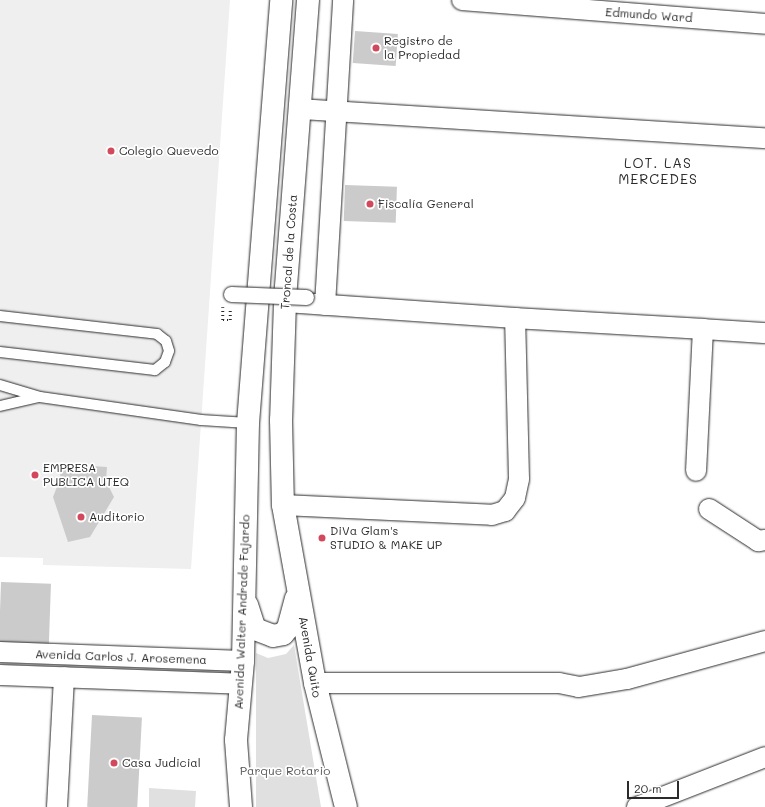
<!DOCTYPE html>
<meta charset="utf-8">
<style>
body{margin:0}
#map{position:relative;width:765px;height:807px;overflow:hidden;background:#fff;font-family:Mali,sans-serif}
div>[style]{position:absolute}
.built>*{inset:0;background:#efefef}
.green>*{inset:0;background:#e0e0e0}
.building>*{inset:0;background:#cbcbcb;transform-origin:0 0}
.path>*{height:2.5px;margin-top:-1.25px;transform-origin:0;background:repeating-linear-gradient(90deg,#2b2b2b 0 1px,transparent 0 4px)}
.roads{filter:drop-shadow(0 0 1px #2b2b2b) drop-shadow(0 0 1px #2b2b2b)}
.service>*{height:10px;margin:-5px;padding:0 5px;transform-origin:5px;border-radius:5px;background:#fff}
.minor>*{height:20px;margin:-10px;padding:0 10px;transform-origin:10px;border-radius:10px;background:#fff}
.trunk>*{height:22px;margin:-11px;padding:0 11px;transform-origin:11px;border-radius:11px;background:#fff}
.bridges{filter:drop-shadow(0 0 1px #2b2b2b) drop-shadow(0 0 1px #2b2b2b)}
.pedestrian-bridge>*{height:15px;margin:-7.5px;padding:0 7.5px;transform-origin:7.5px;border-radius:7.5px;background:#fff}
.dots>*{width:11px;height:11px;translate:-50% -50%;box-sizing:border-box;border:2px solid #fff;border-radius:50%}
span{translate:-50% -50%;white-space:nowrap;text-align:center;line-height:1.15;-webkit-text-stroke:3.5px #fff;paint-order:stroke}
.street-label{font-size:12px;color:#2b2b2b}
.poi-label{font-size:12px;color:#2b2b2b}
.left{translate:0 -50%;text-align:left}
.park-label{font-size:12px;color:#585858}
.quarter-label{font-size:14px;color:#2b2b2b;letter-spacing:1px}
.scale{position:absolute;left:627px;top:781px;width:52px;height:18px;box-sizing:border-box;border:2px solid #2b2b2b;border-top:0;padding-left:5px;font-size:12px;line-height:14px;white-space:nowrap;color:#2b2b2b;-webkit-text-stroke:3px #fff;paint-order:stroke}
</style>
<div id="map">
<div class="built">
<i style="clip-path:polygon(0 0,230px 0,191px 569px,43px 565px,43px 558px,0 557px)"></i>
</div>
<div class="green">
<i style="clip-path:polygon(294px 645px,321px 807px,256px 807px,256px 653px,268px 658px,286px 654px)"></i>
<i style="clip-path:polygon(149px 788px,196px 791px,195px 807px,149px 807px)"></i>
</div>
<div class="building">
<i style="left:355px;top:31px;width:43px;height:32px;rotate:4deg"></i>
<i style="left:345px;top:185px;width:52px;height:36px;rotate:2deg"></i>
<i style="clip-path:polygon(61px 464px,107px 467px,106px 481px,114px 497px,90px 537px,68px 542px,53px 497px,60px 479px)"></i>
<i style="left:1px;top:582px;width:50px;height:65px;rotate:2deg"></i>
<i style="left:92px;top:715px;width:50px;height:92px;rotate:3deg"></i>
</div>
<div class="path">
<i style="left:223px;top:307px;width:13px;rotate:90deg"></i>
<i style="left:223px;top:320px;width:7px"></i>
<i style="left:230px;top:320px;width:11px;rotate:-90deg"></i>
</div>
<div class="roads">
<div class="service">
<i style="left:0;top:316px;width:158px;rotate:6.5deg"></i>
<i style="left:157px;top:334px;width:11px;rotate:38deg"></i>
<i style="left:166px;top:341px;width:10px;rotate:73deg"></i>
<i style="left:169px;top:351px;width:12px;rotate:110deg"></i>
<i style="left:165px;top:362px;width:13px;rotate:141deg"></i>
<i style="left:155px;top:370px;width:156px;rotate:-173.4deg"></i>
<i style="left:0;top:385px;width:42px;rotate:16.7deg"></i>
<i style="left:40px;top:397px;width:163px;rotate:8.1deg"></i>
<i style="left:201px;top:420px;width:47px;rotate:3.7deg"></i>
<i style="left:0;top:406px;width:39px;rotate:-13deg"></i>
</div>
<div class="minor">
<i style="left:462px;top:0;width:304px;rotate:4.5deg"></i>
<i style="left:300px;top:109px;width:466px;rotate:3.6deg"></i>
<i style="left:285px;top:302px;width:231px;rotate:4deg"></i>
<i style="left:325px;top:305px;width:306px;rotate:-86.6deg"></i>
<i style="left:703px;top:329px;width:62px;rotate:3.7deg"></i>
<i style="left:283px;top:505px;width:209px;rotate:2.7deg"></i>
<i style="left:492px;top:515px;width:14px;rotate:-17deg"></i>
<i style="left:505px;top:511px;width:16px;rotate:-52deg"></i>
<i style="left:515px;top:498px;width:19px;rotate:-78deg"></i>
<i style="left:519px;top:479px;width:161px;rotate:-91.4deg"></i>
<i style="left:515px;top:318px;width:188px;rotate:3.3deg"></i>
<i style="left:703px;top:329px;width:142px;rotate:92.8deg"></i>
<i style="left:709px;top:509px;width:59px;rotate:33.1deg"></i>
<i style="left:758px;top:541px;width:7px;rotate:-8deg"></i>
<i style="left:0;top:652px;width:243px;rotate:2.1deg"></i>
<i style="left:0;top:675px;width:241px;rotate:2.1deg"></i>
<i style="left:315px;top:683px;width:244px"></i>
<i style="left:559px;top:683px;width:20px;rotate:11deg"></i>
<i style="left:579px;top:687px;width:49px;rotate:-9.5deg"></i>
<i style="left:627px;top:679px;width:143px;rotate:-15.4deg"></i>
<i style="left:57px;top:807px;width:130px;rotate:-86.9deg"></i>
<i style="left:637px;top:807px;width:137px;rotate:-21.3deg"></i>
</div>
<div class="trunk">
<i style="left:308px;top:0;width:303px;rotate:94.4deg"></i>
<i style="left:285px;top:302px;width:118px;rotate:91.9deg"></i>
<i style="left:281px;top:420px;width:85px;rotate:88.7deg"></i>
<i style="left:283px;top:505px;width:181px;rotate:79.8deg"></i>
<i style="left:315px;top:683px;width:128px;rotate:76deg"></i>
<i style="left:247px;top:605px;width:25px;rotate:72deg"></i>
<i style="left:255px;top:629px;width:19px;rotate:21deg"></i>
<i style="left:273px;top:636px;width:10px;rotate:-11deg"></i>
<i style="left:283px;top:634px;width:8px;rotate:-50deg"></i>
<i style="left:288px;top:628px;width:30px;rotate:-75deg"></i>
<i style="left:241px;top:807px;width:67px;rotate:-94.3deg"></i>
<i style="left:236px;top:740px;width:79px;rotate:-84.9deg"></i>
<i style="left:243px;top:661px;width:238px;rotate:-88.8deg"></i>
<i style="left:248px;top:423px;width:424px;rotate:-85.5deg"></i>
</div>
</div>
<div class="bridges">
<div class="pedestrian-bridge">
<i style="left:231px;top:294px;width:75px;rotate:2.3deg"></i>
</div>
</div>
<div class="dots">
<i style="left:376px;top:48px;background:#d1495b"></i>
<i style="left:111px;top:151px;background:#d1495b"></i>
<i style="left:370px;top:204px;background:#d1495b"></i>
<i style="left:35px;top:475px;background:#d1495b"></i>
<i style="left:81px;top:517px;background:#d1495b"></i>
<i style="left:322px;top:538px;background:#d1495b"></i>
<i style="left:114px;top:763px;background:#d1495b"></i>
</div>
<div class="street-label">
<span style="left:649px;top:15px;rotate:4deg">Edmundo Ward</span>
<span style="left:289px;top:252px;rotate:-86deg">Troncal de la Costa</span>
<span style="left:242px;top:612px;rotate:-88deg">Avenida Walter Andrade Fajardo</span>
<span style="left:121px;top:657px;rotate:2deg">Avenida Carlos J. Arosemena</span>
<span style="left:310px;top:657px;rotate:80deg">Avenida Quito</span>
</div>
<div class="poi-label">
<span class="left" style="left:384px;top:48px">Registro de<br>la Propiedad</span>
<span class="left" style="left:119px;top:151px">Colegio Quevedo</span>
<span class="left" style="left:378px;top:204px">Fiscalía General</span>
<span class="left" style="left:43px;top:475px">EMPRESA<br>PUBLICA UTEQ</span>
<span class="left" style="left:89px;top:517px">Auditorio</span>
<span class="left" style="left:330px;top:538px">DiVa Glam's<br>STUDIO &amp; MAKE UP</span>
<span class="left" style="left:122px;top:763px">Casa Judicial</span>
</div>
<div class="park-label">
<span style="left:285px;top:771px">Parque Rotario</span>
</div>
<div class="quarter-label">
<span style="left:658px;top:171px">LOT. LAS<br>MERCEDES</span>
</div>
<div class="scale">20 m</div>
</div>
